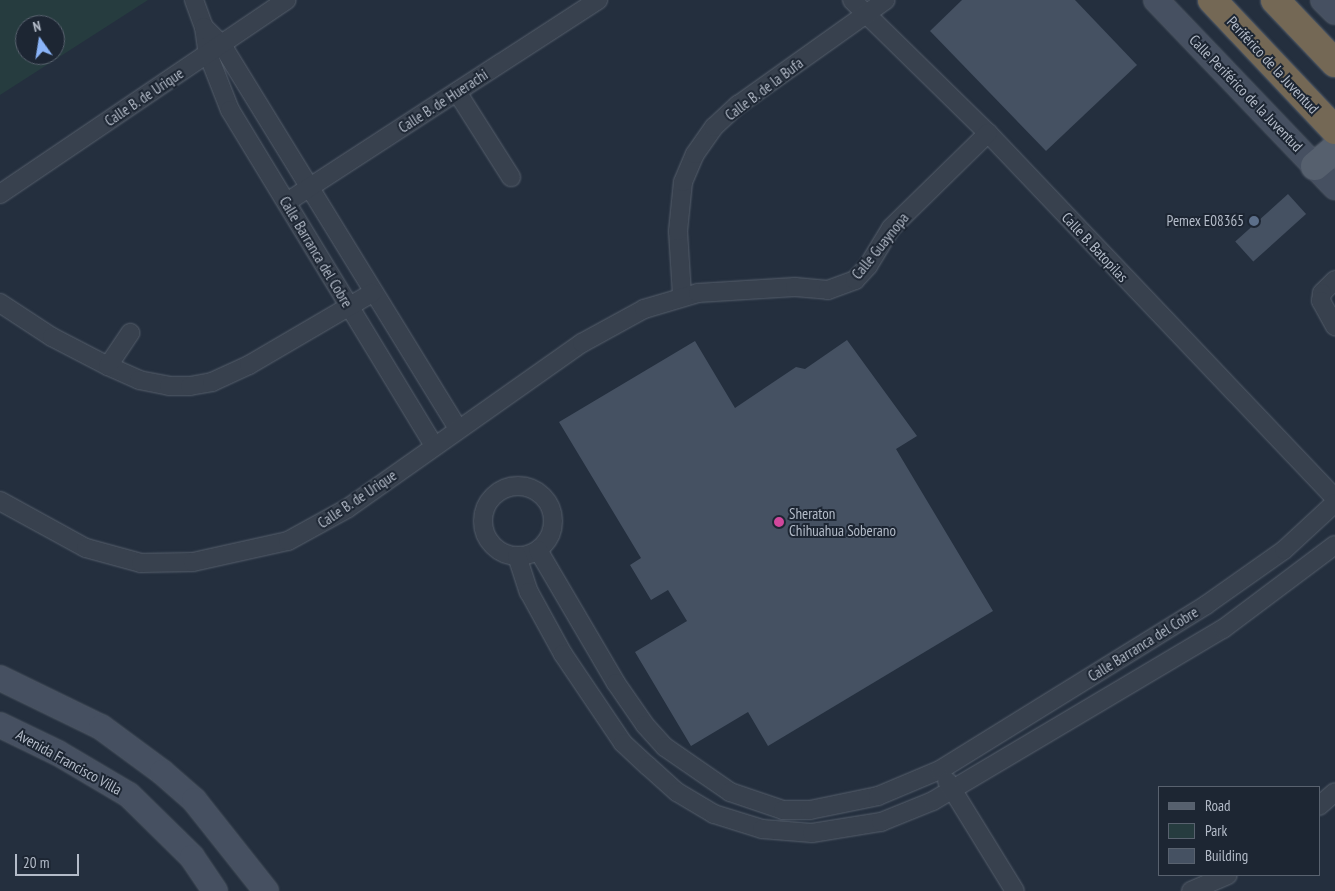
<!DOCTYPE html>
<meta charset="utf-8">
<style>
body{margin:0}
#map{position:relative;width:1335px;height:891px;overflow:hidden;background:#242f3e;font-family:"PT Sans Narrow",sans-serif}
div>[style]{position:absolute}
.green>*{inset:0;background:#263c3f}
.building>*{inset:0;background:#455162;transform-origin:0 0}
.roads{filter:drop-shadow(0 0 1px #565f6c) drop-shadow(0 0 1px #565f6c)}
.street>*{height:18px;margin:-9px;padding:0 9px;transform-origin:9px;border-radius:9px;background:#38414e}
.street>.ring{margin:-9px;padding:0;box-sizing:content-box;background:none;border:18px solid #38414e;border-radius:50%}
.secondary>*{height:24px;margin:-12px;padding:0 12px;transform-origin:12px;border-radius:12px;background:#465061}
.primary>*{height:28px;margin:-14px;padding:0 14px;transform-origin:14px;border-radius:14px;background:#56606e}
.highway>*{height:28px;margin:-14px;padding:0 14px;transform-origin:14px;border-radius:14px;background:#746855}
.dots>*{width:14px;height:14px;translate:-50% -50%;box-sizing:border-box;border:2px solid #1d2633;border-radius:50%}
span{translate:-50% -50%;white-space:nowrap;text-align:center;line-height:1.15;-webkit-text-stroke:4px #1d2633;paint-order:stroke}
.street-label{font-size:15px;color:#b4bcc9}
.poi-label{font-size:15px;color:#b4bcc9}
.right{translate:-100% -50%;text-align:right}
.left{translate:0 -50%;text-align:left}
.legend{position:absolute;left:1158px;top:786px;width:162px;height:90px;box-sizing:border-box;background:#1d2633;border:1px solid #59626f;margin:0;padding:6px 9px;list-style:none;font-size:15px;color:#b4bcc9}
.legend li{display:flex;align-items:center;gap:10px;height:25px}
.legend b{width:25px;border:1px solid #59626f}
.north{position:absolute;left:15px;top:15px;width:50px;height:50px;box-sizing:border-box;background:#1d2633;border:1px solid #59626f;border-radius:50%;rotate:347deg;font-size:14px;font-weight:700;line-height:20px;text-align:center;color:#b4bcc9}
.north::after{content:'';display:block;margin:auto;width:18px;height:22px;background:#8ab4f8;clip-path:polygon(50% 0,100% 100%,50% 72%,0 100%)}
.scale{position:absolute;left:15px;top:854px;width:64px;height:22px;box-sizing:border-box;border:2px solid #b4bcc9;border-top:0;padding-left:6px;font-size:15px;line-height:18px;white-space:nowrap;color:#b4bcc9;-webkit-text-stroke:4px #1d2633;paint-order:stroke}
</style>
<div id="map">
<div class="green">
<i style="clip-path:polygon(evenodd,0 0,148px 0,0 95px,0 0,25px 25px,55px 25px,55px 55px,25px 55px,25px 25px)"></i>
</div>
<div class="building">
<i style="clip-path:polygon(962px 0,1075px 0,1137px 65px,1046px 151px,930px 31px)"></i>
<i style="left:1288px;top:194px;width:27px;height:71px;rotate:48deg"></i>
<i style="clip-path:polygon(847px 340px,917px 436px,896px 449px,993px 611px,768px 746px,748px 712px,691px 746px,635px 652px,687px 621px,668px 590px,651px 600px,630px 565px,641px 558px,559px 422px,695px 341px,735px 408px,796px 367px,805px 369px)"></i>
</div>
<div class="roads">
<div class="street">
<i style="left:194px;top:0;width:29px;rotate:70deg"></i>
<i style="left:204px;top:27px;width:27px;rotate:82deg"></i>
<i style="left:208px;top:54px;width:60px;rotate:68.6deg"></i>
<i style="left:230px;top:110px;width:393px;rotate:58.7deg"></i>
<i style="left:852px;top:0;width:190px;rotate:44.4deg"></i>
<i style="left:988px;top:133px;width:504px;rotate:46.45deg"></i>
<i style="left:204px;top:27px;width:25px;rotate:45deg"></i>
<i style="left:222px;top:45px;width:451px;rotate:58.4deg"></i>
<i style="left:457px;top:92px;width:101px;rotate:57.6deg"></i>
<i style="left:0;top:194px;width:346px;rotate:-34.1deg"></i>
<i style="left:287px;top:202px;width:371px;rotate:-33deg"></i>
<i style="left:1335px;top:280px;width:18px;rotate:135deg"></i>
<i style="left:1322px;top:293px;width:8px;rotate:97deg"></i>
<i style="left:1321px;top:301px;width:29px;rotate:61deg"></i>
<i style="left:682px;top:295px;width:64px;rotate:-93.6deg"></i>
<i style="left:678px;top:231px;width:49px;rotate:-84.2deg"></i>
<i style="left:683px;top:182px;width:30px;rotate:-67deg"></i>
<i style="left:695px;top:154px;width:33px;rotate:-55deg"></i>
<i style="left:714px;top:127px;width:33px;rotate:-43deg"></i>
<i style="left:738px;top:105px;width:181px;rotate:-35.4deg"></i>
<i style="left:0;top:303px;width:62px;rotate:33.2deg"></i>
<i style="left:52px;top:337px;width:63px;rotate:27.4deg"></i>
<i style="left:108px;top:366px;width:34px;rotate:24deg"></i>
<i style="left:139px;top:380px;width:31px;rotate:11deg"></i>
<i style="left:169px;top:386px;width:21px"></i>
<i style="left:190px;top:386px;width:22px;rotate:-10deg"></i>
<i style="left:212px;top:382px;width:41px;rotate:-24.7deg"></i>
<i style="left:249px;top:365px;width:143px;rotate:-30.3deg"></i>
<i style="left:108px;top:366px;width:40px;rotate:-56deg"></i>
<i class="ring" style="left:483px;top:486px;width:52px;height:52px"></i>
<i style="left:0;top:501px;width:98px;rotate:28.7deg"></i>
<i style="left:86px;top:548px;width:57px;rotate:15.3deg"></i>
<i style="left:141px;top:563px;width:52px;rotate:-1.1deg"></i>
<i style="left:193px;top:562px;width:97px;rotate:-12.5deg"></i>
<i style="left:288px;top:541px;width:68px;rotate:-28.8deg"></i>
<i style="left:348px;top:508px;width:286px;rotate:-35.2deg"></i>
<i style="left:582px;top:343px;width:71px;rotate:-28.7deg"></i>
<i style="left:644px;top:309px;width:56px;rotate:-16.5deg"></i>
<i style="left:698px;top:293px;width:97px;rotate:-3.5deg"></i>
<i style="left:795px;top:287px;width:33px;rotate:5deg"></i>
<i style="left:828px;top:290px;width:29px;rotate:-20deg"></i>
<i style="left:855px;top:280px;width:19px;rotate:-47deg"></i>
<i style="left:868px;top:266px;width:44px;rotate:-58.8deg"></i>
<i style="left:891px;top:228px;width:136px;rotate:-44.4deg"></i>
<i style="left:538px;top:550px;width:154px;rotate:59.6deg"></i>
<i style="left:616px;top:683px;width:51px;rotate:55.4deg"></i>
<i style="left:645px;top:725px;width:30px;rotate:48deg"></i>
<i style="left:665px;top:747px;width:79px;rotate:34.7deg"></i>
<i style="left:730px;top:792px;width:56px;rotate:18.8deg"></i>
<i style="left:783px;top:810px;width:27px"></i>
<i style="left:810px;top:810px;width:69px;rotate:-11.6deg"></i>
<i style="left:878px;top:796px;width:67px;rotate:-22.8deg"></i>
<i style="left:940px;top:770px;width:313px;rotate:-31.8deg"></i>
<i style="left:1206px;top:605px;width:95px;rotate:-35.2deg"></i>
<i style="left:1284px;top:550px;width:69px;rotate:-42.7deg"></i>
<i style="left:517px;top:556px;width:38px;rotate:72deg"></i>
<i style="left:529px;top:592px;width:71px;rotate:61.3deg"></i>
<i style="left:563px;top:654px;width:107px;rotate:56deg"></i>
<i style="left:623px;top:743px;width:34px;rotate:43deg"></i>
<i style="left:648px;top:766px;width:39px;rotate:42deg"></i>
<i style="left:677px;top:792px;width:43px;rotate:30.7deg"></i>
<i style="left:714px;top:814px;width:50px;rotate:17.4deg"></i>
<i style="left:762px;top:829px;width:50px;rotate:4.6deg"></i>
<i style="left:812px;top:833px;width:70px;rotate:-9.1deg"></i>
<i style="left:881px;top:822px;width:56px;rotate:-22deg"></i>
<i style="left:933px;top:801px;width:337px;rotate:-30.7deg"></i>
<i style="left:1223px;top:629px;width:140px;rotate:-36.9deg"></i>
<i style="left:947px;top:781px;width:129px;rotate:58.3deg"></i>
<i style="left:1319px;top:806px;width:21px;rotate:-41deg"></i>
<i style="left:1191px;top:891px;width:40px;rotate:-23.4deg"></i>
</div>
<div class="secondary">
<i style="left:1156px;top:0;width:259px;rotate:46.3deg"></i>
<i style="left:1323px;top:0;width:17px;rotate:45deg"></i>
<i style="left:0;top:678px;width:112px;rotate:25.9deg"></i>
<i style="left:101px;top:727px;width:76px;rotate:36.4deg"></i>
<i style="left:162px;top:772px;width:43px;rotate:41.2deg"></i>
<i style="left:194px;top:800px;width:116px;rotate:51.6deg"></i>
<i style="left:0;top:725px;width:64px;rotate:25.8deg"></i>
<i style="left:58px;top:753px;width:82px;rotate:30.6deg"></i>
<i style="left:129px;top:795px;width:88px;rotate:44.5deg"></i>
<i style="left:192px;top:857px;width:41px;rotate:55.9deg"></i>
</div>
<div class="primary">
<i style="left:1315px;top:166px;width:26px;rotate:-40deg"></i>
</div>
<div class="highway">
<i style="left:1212px;top:0;width:179px;rotate:46.6deg"></i>
<i style="left:1275px;top:0;width:87px;rotate:46.4deg"></i>
</div>
</div>
<div class="dots">
<i style="left:1254px;top:221px;background:#5c6f8a"></i>
<i style="left:779px;top:522px;background:#d1479c"></i>
</div>
<div class="street-label">
<span style="left:1273px;top:65px;rotate:47deg">Periférico de la Juventud</span>
<span style="left:764px;top:89px;rotate:-37deg">Calle B. de la Bufa</span>
<span style="left:1246px;top:93px;rotate:46deg">Calle Periférico de la Juventud</span>
<span style="left:144px;top:97px;rotate:-34deg">Calle B. de Urique</span>
<span style="left:443px;top:101px;rotate:-33deg">Calle B. de Huerachi</span>
<span style="left:880px;top:246px;rotate:-51deg">Calle Guaynopa</span>
<span style="left:1095px;top:247px;rotate:47deg">Calle B. Batopilas</span>
<span style="left:316px;top:252px;rotate:59deg">Calle Barranca del Cobre</span>
<span style="left:357px;top:499px;rotate:-34deg">Calle B. de Urique</span>
<span style="left:1143px;top:644px;rotate:-32deg">Calle Barranca del Cobre</span>
<span style="left:69px;top:762px;rotate:29deg">Avenida Francisco Villa</span>
</div>
<div class="poi-label">
<span class="right" style="left:1244px;top:221px">Pemex E08365</span>
<span class="left" style="left:789px;top:522px">Sheraton<br>Chihuahua Soberano</span>
</div>
<ul class="legend">
<li><b style="height:6px;background:#56606e"></b>Road</li>
<li><b style="height:14px;background:#263c3f"></b>Park</li>
<li><b style="height:14px;background:#455162"></b>Building</li>
</ul>
<div class="north">N</div>
<div class="scale">20 m</div>
</div>
